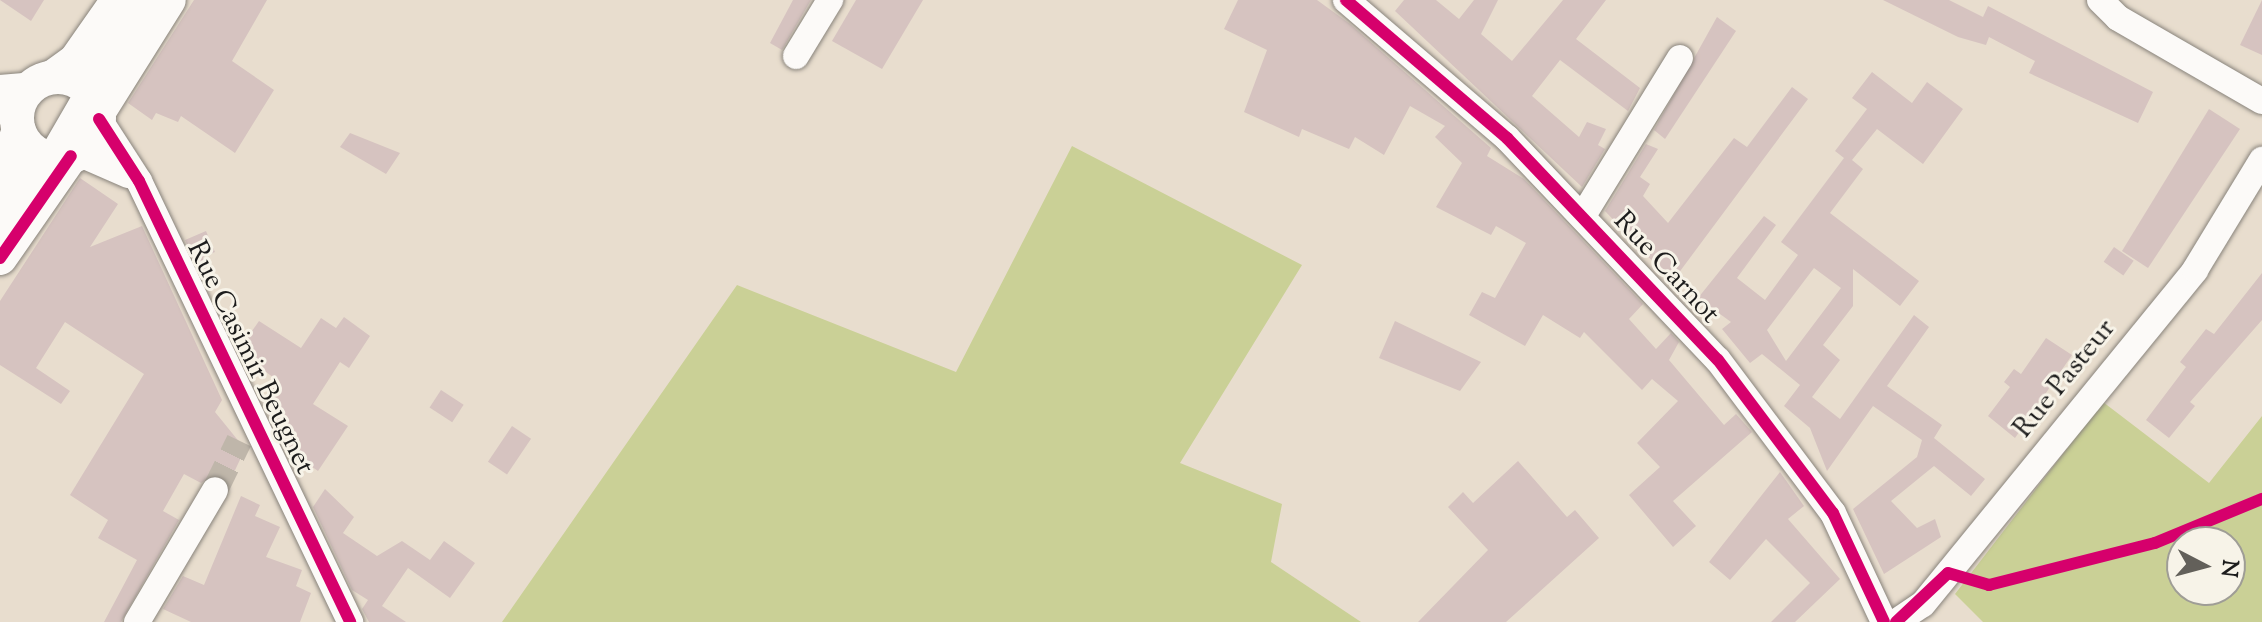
<!DOCTYPE html>
<style>
body{margin:0}
#map{position:relative;width:2262px;height:622px;overflow:hidden;background:#e8ddce;font-family:"Sorts Mill Goudy",serif}
div>[style]{position:absolute}
.green>*{inset:0;background:#cad096}
.building>*{inset:0;background:#d6c3c0;transform-origin:0 0}
.minor-tunnel>*{height:26px;margin-top:-13px;transform-origin:0;background:repeating-linear-gradient(90deg,#bfb6aa 0 26px,transparent 0 39px)}
.roads{filter:drop-shadow(0 0 2px #88837b) drop-shadow(0 0 2px #88837b)}
.minor>*{height:26px;margin:-13px;padding:0 13px;transform-origin:13px;border-radius:13px;background:#fcfaf8}
.major>*{height:34px;margin:-17px;padding:0 17px;transform-origin:17px;border-radius:17px;background:#fcfaf8}
.major>.ring{margin:-17px;padding:0;box-sizing:content-box;background:none;border:34px solid #fcfaf8;border-radius:50%}
.cycleway>*{height:12px;margin:-6px;padding:0 6px;transform-origin:6px;border-radius:6px;background:#d6006c}
span{translate:-50% -50%;white-space:nowrap;text-align:center;line-height:1.15;-webkit-text-stroke:6px #f7f3e8;paint-order:stroke}
.street-label{font-size:28px;color:#1c1c1c}
.north{position:absolute;left:2166px;top:526px;width:80px;height:80px;box-sizing:border-box;background:#f7f3e8;border:2px solid #9f9d96;border-radius:50%;rotate:96deg;font-size:22px;font-weight:700;line-height:32px;text-align:center;color:#1c1c1c}
.north::after{content:'';display:block;margin:auto;width:28px;height:36px;background:#63605a;clip-path:polygon(50% 0,100% 100%,50% 72%,0 100%)}
</style>
<div id="map">
<div class="green">
<i style="clip-path:polygon(1072px 146px,1302px 265px,1180px 463px,1282px 504px,1271px 562px,1361px 622px,502px 622px,737px 285px,956px 372px)"></i>
<i style="clip-path:polygon(evenodd,2103px 402px,2209px 483px,2262px 416px,2262px 622px,1983px 622px,1955px 594px,2103px 402px,2182px 542px,2230px 542px,2230px 590px,2182px 590px,2182px 542px)"></i>
</div>
<div class="building">
<i style="clip-path:polygon(0 0,44px 0,31px 21px)"></i>
<i style="clip-path:polygon(194px 0,267px 0,232px 61px,274px 90px,235px 153px,181px 116px,178px 122px,156px 113px,152px 120px,128px 103px)"></i>
<i style="clip-path:polygon(793px 0,811px 0,782px 50px,770px 43px)"></i>
<i style="clip-path:polygon(856px 0,923px 0,882px 69px,832px 41px)"></i>
<i style="clip-path:polygon(1238px 0,1317px 0,1350px 24px,1491px 148px,1487px 156px,1524px 179px,1643px 304px,1629px 319px,1656px 349px,1671px 333px,1679px 342px,1669px 360px,1724px 425px,1736px 414px,1752px 432px,1673px 501px,1696px 526px,1673px 547px,1629px 495px,1660px 467px,1637px 443px,1678px 401px,1652px 379px,1642px 390px,1584px 332px,1580px 338px,1543px 315px,1525px 346px,1469px 315px,1482px 292px,1495px 298px,1526px 243px,1496px 226px,1491px 235px,1436px 207px,1462px 163px,1435px 137px,1445px 126px,1410px 106px,1384px 155px,1355px 137px,1349px 149px,1302px 129px,1299px 137px,1244px 112px,1267px 50px,1224px 29px)"></i>
<i style="clip-path:polygon(1404px 0,1436px 0,1459px 19px,1474px 0,1498px 0,1481px 34px,1512px 61px,1563px 0,1606px 0,1576px 39px,1640px 88px,1628px 111px,1560px 60px,1532px 96px,1579px 137px,1587px 122px,1606px 129px,1598px 145px,1605px 149px,1582px 187px,1395px 11px)"></i>
<i style="clip-path:polygon(1883px 0,1949px 0,1983px 17px,1988px 6px,2153px 92px,2138px 123px,2029px 73px,2035px 61px,1989px 37px,1986px 45px,1958px 37px)"></i>
<i style="clip-path:polygon(2262px 0,2262px 55px,2240px 45px)"></i>
<i style="clip-path:polygon(1717px 17px,1736px 31px,1665px 139px,1654px 130px)"></i>
<i style="clip-path:polygon(evenodd,1872px 72px,1912px 103px,1927px 82px,1963px 109px,1923px 164px,1877px 129px,1852px 160px,1863px 169px,1830px 213px,1919px 281px,1900px 306px,1853px 269px,1853px 306px,1823px 345px,1840px 360px,1812px 397px,1840px 419px,1914px 315px,1929px 327px,1887px 386px,1942px 425px,1934px 438px,1985px 479px,1971px 496px,1934px 466px,1891px 501px,1917px 528px,1935px 519px,1941px 537px,1884px 574px,1853px 509px,1917px 457px,1922px 440px,1873px 406px,1827px 471px,1810px 428px,1784px 406px,1800px 385px,1762px 354px,1750px 363px,1722px 329px,1731px 322px,1698px 298px,1764px 216px,1776px 225px,1737px 278px,1765px 300px,1798px 255px,1781px 242px,1844px 158px,1835px 151px,1867px 109px,1852px 98px,1872px 72px,1814px 268px,1841px 288px,1786px 361px,1767px 330px,1814px 268px)"></i>
<i style="clip-path:polygon(1792px 87px,1808px 99px,1672px 282px,1605px 211px,1646px 144px,1658px 149px,1640px 177px,1650px 184px,1643px 196px,1668px 223px,1734px 138px,1747px 147px)"></i>
<i style="clip-path:polygon(2209px 109px,2240px 129px,2148px 268px,2122px 251px)"></i>
<i style="clip-path:polygon(350px 133px,400px 153px,386px 174px,340px 147px)"></i>
<i style="clip-path:polygon(80px 178px,118px 204px,90px 247px,142px 226px,222px 400px,215px 412px,245px 449px,229px 483px,216px 474px,201px 483px,184px 474px,163px 511px,179px 520px,121px 622px,104px 622px,137px 560px,98px 538px,108px 520px,70px 495px,144px 374px,65px 322px,36px 368px,70px 391px,61px 404px,0 365px,0 301px)"></i>
<i style="clip-path:polygon(206px 231px,215px 252px,203px 257px,209px 270px,201px 274px,185px 240px)"></i>
<i style="left:2114px;top:247px;width:24px;height:18px;rotate:35deg"></i>
<i style="clip-path:polygon(2262px 273px,2262px 320px,2190px 402px,2195px 406px,2169px 438px,2146px 420px,2186px 367px,2180px 362px,2206px 329px,2214px 334px)"></i>
<i style="clip-path:polygon(344px 317px,370px 336px,349px 368px,340px 362px,313px 404px,348px 426px,318px 471px,284px 447px,263px 403px,278px 381px,238px 351px,259px 321px,301px 348px,321px 318px,336px 328px)"></i>
<i style="clip-path:polygon(1395px 321px,1481px 362px,1460px 391px,1379px 358px)"></i>
<i style="clip-path:polygon(2046px 338px,2072px 355px,2015px 438px,1988px 416px,2010px 387px,2004px 382px,2014px 369px,2021px 374px)"></i>
<i style="left:441px;top:390px;width:27px;height:21px;rotate:33deg"></i>
<i style="left:512px;top:426px;width:23px;height:43px;rotate:34deg"></i>
<i style="clip-path:polygon(1518px 461px,1567px 517px,1575px 510px,1599px 538px,1506px 622px,1418px 622px,1488px 550px,1448px 507px,1463px 492px,1473px 503px)"></i>
<i style="clip-path:polygon(1780px 472px,1804px 506px,1788px 519px,1840px 579px,1795px 622px,1771px 622px,1810px 583px,1766px 539px,1730px 580px,1709px 562px)"></i>
<i style="clip-path:polygon(325px 489px,354px 517px,343px 533px,377px 556px,402px 541px,430px 560px,444px 541px,475px 563px,450px 598px,408px 568px,382px 606px,406px 622px,369px 622px,362px 609px,368px 600px,352px 590px,313px 507px)"></i>
<i style="clip-path:polygon(241px 496px,260px 505px,255px 516px,280px 527px,266px 557px,302px 570px,296px 586px,311px 593px,300px 622px,191px 622px,163px 609px,183px 576px,204px 585px)"></i>
</div>
<div class="minor-tunnel">
<i style="left:215px;top:490px;width:55px;rotate:-63.9deg"></i>
</div>
<div class="roads">
<div class="minor">
<i style="left:1346px;top:0;width:212px;rotate:40.6deg"></i>
<i style="left:1507px;top:138px;width:306px;rotate:46.5deg"></i>
<i style="left:1718px;top:360px;width:191px;rotate:53.1deg"></i>
<i style="left:1833px;top:513px;width:120px;rotate:64.9deg"></i>
<i style="left:2100px;top:0;width:25px;rotate:45deg"></i>
<i style="left:2118px;top:18px;width:166px;rotate:30deg"></i>
<i style="left:796px;top:56px;width:66px;rotate:-58.7deg"></i>
<i style="left:0;top:88px;width:33px;rotate:-5deg"></i>
<i style="left:0;top:106px;width:23px;rotate:43deg"></i>
<i style="left:99px;top:119px;width:74px;rotate:57.2deg"></i>
<i style="left:139px;top:181px;width:489px;rotate:64.4deg"></i>
<i style="left:78px;top:153px;width:55px;rotate:23.7deg"></i>
<i style="left:37px;top:181px;width:209px;rotate:-59.9deg"></i>
<i style="left:1584px;top:214px;width:183px;rotate:-58.4deg"></i>
<i style="left:0;top:222px;width:71px;rotate:-57.7deg"></i>
<i style="left:137px;top:622px;width:153px;rotate:-59.4deg"></i>
<i style="left:1896px;top:622px;width:32px;rotate:-34deg"></i>
<i style="left:1923px;top:604px;width:431px;rotate:-50.8deg"></i>
<i style="left:2195px;top:270px;width:129px;rotate:-58.7deg"></i>
</div>
<div class="major">
<i style="left:53px;top:77px;width:29px;rotate:-36deg"></i>
<i style="left:76px;top:60px;width:73px;rotate:-55deg"></i>
<i class="ring" style="left:17px;top:77px;width:48px;height:48px"></i>
<i style="left:98px;top:113px;width:133px;rotate:-57.9deg"></i>
<i style="left:0;top:181px;width:54px;rotate:-69.6deg"></i>
<i style="left:0;top:258px;width:124px;rotate:-55.2deg"></i>
</div>
</div>
<div class="cycleway">
<i style="left:1346px;top:0;width:212px;rotate:40.6deg"></i>
<i style="left:1507px;top:138px;width:306px;rotate:46.5deg"></i>
<i style="left:1718px;top:360px;width:191px;rotate:53.1deg"></i>
<i style="left:1833px;top:513px;width:120px;rotate:64.9deg"></i>
<i style="left:99px;top:119px;width:74px;rotate:57.2deg"></i>
<i style="left:139px;top:181px;width:489px;rotate:64.4deg"></i>
<i style="left:0;top:258px;width:124px;rotate:-55.2deg"></i>
<i style="left:1896px;top:622px;width:71px;rotate:-43.3deg"></i>
<i style="left:1948px;top:573px;width:43px;rotate:16.3deg"></i>
<i style="left:1989px;top:585px;width:171px;rotate:-14.2deg"></i>
<i style="left:2155px;top:543px;width:116px;rotate:-22.4deg"></i>
</div>
<div class="street-label">
<span style="left:1666px;top:268px;rotate:47deg">Rue Carnot</span>
<span style="left:250px;top:358px;rotate:64deg">Rue Casimir Beugnet</span>
<span style="left:2065px;top:379px;rotate:-51deg">Rue Pasteur</span>
</div>
<div class="north">N</div>
</div>
